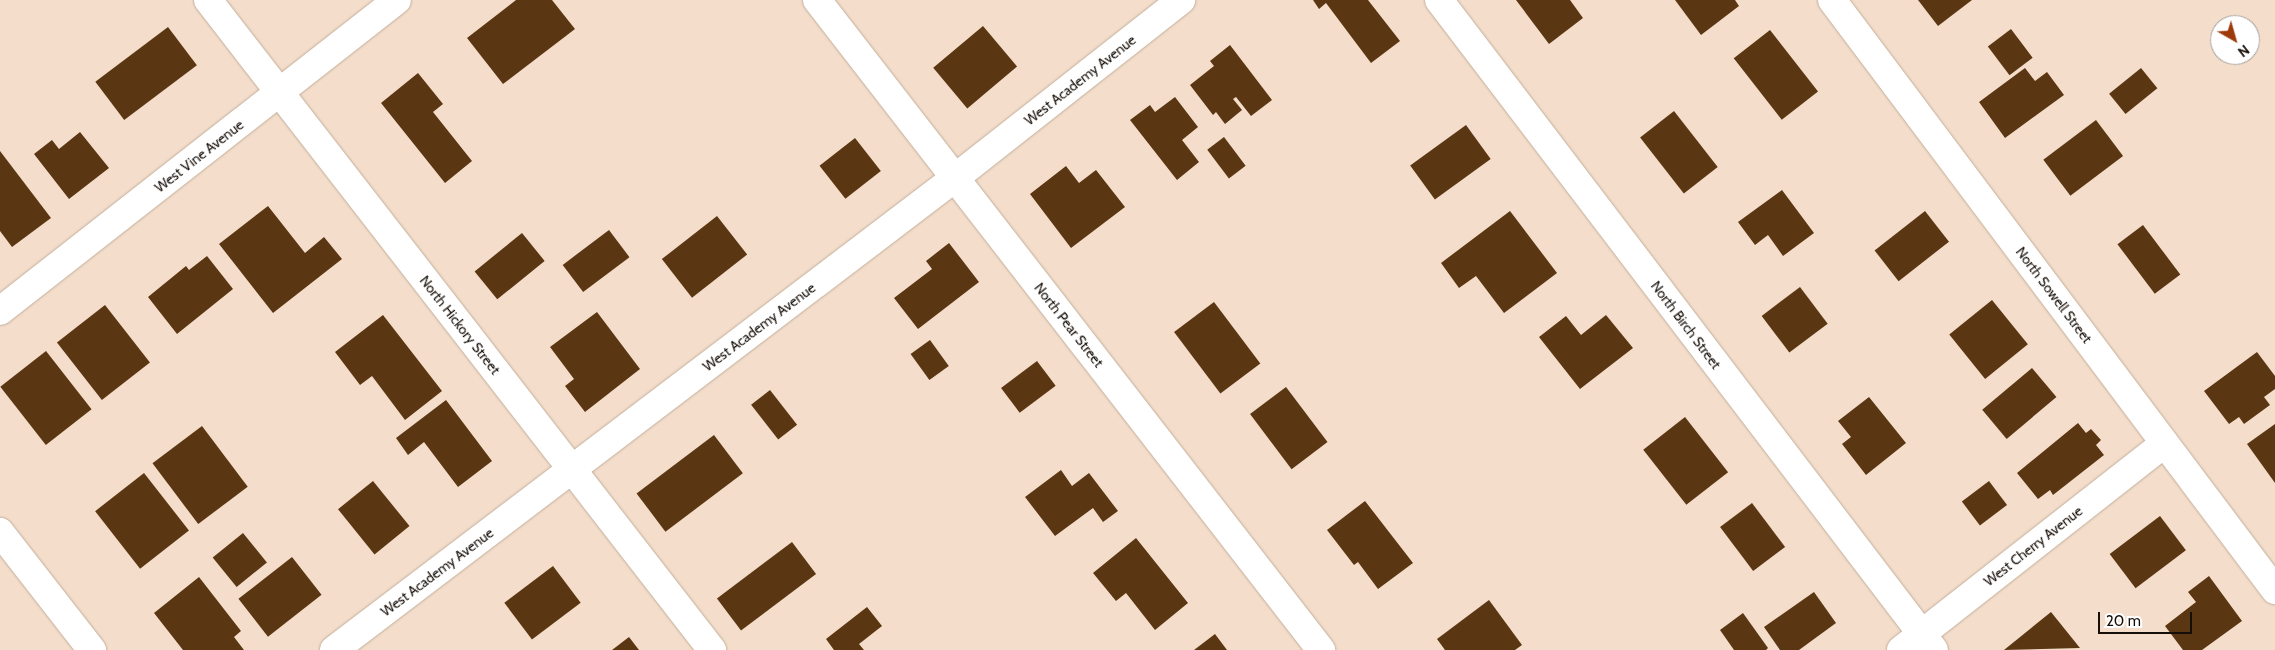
<!DOCTYPE html>
<style>
body{margin:0}
#map{position:relative;width:2275px;height:650px;overflow:hidden;background:#f4decb;font-family:Cabin,sans-serif}
div>[style]{position:absolute}
.building>*{inset:0;background:#5a3712;transform-origin:0 0}
.roads{filter:drop-shadow(0 0 1px #c3ae9c) drop-shadow(0 0 1px #c3ae9c)}
.minor>*{height:28px;margin:-14px;padding:0 14px;transform-origin:14px;border-radius:14px;background:#fff}
.secondary>*{height:28px;margin:-14px;padding:0 14px;transform-origin:14px;border-radius:14px;background:#fff}
span{translate:-50% -50%;white-space:nowrap;text-align:center;line-height:1.15;-webkit-text-stroke:5px #fff;paint-order:stroke}
.street-label{font-size:14px;color:#160e08}
.north{position:absolute;left:2210px;top:15px;width:50px;height:50px;box-sizing:border-box;background:#fff;border:1px solid #a29f9c;border-radius:50%;rotate:142deg;font-size:14px;font-weight:700;line-height:20px;text-align:center;color:#160e08}
.north::after{content:'';display:block;margin:auto;width:18px;height:22px;background:#9e390c;clip-path:polygon(50% 0,100% 100%,50% 72%,0 100%)}
.scale{position:absolute;left:2098px;top:612px;width:94px;height:22px;box-sizing:border-box;border:2px solid #160e08;border-top:0;padding-left:6px;font-size:15px;line-height:18px;white-space:nowrap;color:#160e08;-webkit-text-stroke:4px #fff;paint-order:stroke}
</style>
<div id="map">
<div class="building">
<i style="clip-path:polygon(516px 0,552px 0,575px 29px,503px 84px,467px 38px)"></i>
<i style="clip-path:polygon(1313px 0,1368px 0,1400px 41px,1371px 63px,1326px 3px,1319px 9px)"></i>
<i style="clip-path:polygon(1516px 0,1570px 0,1583px 18px,1549px 44px)"></i>
<i style="clip-path:polygon(1675px 0,1735px 0,1739px 6px,1701px 35px)"></i>
<i style="clip-path:polygon(1918px 0,1972px 0,1938px 26px)"></i>
<i style="left:983px;top:26px;width:53px;height:65px;rotate:50deg"></i>
<i style="left:168px;top:27px;width:48px;height:91px;rotate:53deg"></i>
<i style="left:2011px;top:29px;width:36px;height:29px;rotate:53deg"></i>
<i style="left:1770px;top:30px;width:78px;height:46px;rotate:52deg"></i>
<i style="clip-path:polygon(1230px 45px,1272px 100px,1251px 116px,1236px 97px,1233px 99px,1242px 110px,1225px 124px,1216px 112px,1213px 115px,1190px 85px,1214px 66px,1210px 61px)"></i>
<i style="clip-path:polygon(2025px 68px,2035px 81px,2047px 72px,2064px 95px,2005px 138px,1979px 102px)"></i>
<i style="left:2141px;top:68px;width:26px;height:41px;rotate:51deg"></i>
<i style="clip-path:polygon(418px 73px,443px 104px,433px 112px,472px 161px,445px 183px,381px 103px)"></i>
<i style="clip-path:polygon(1175px 97px,1198px 127px,1182px 140px,1199px 162px,1177px 180px,1130px 120px,1150px 105px,1155px 112px)"></i>
<i style="left:1674px;top:111px;width:71px;height:43px;rotate:52deg"></i>
<i style="left:2096px;top:120px;width:45px;height:66px;rotate:53deg"></i>
<i style="left:1466px;top:125px;width:42px;height:69px;rotate:54deg"></i>
<i style="clip-path:polygon(80px 132px,109px 168px,69px 199px,34px 154px,52px 140px,59px 149px)"></i>
<i style="left:1224px;top:137px;width:36px;height:21px;rotate:53deg"></i>
<i style="left:855px;top:138px;width:42px;height:45px;rotate:52deg"></i>
<i style="clip-path:polygon(0 151px,51px 218px,12px 247px,0 231px)"></i>
<i style="clip-path:polygon(1066px 166px,1079px 183px,1096px 170px,1125px 207px,1071px 248px,1030px 194px)"></i>
<i style="clip-path:polygon(1782px 190px,1814px 233px,1783px 256px,1768px 235px,1755px 245px,1738px 222px)"></i>
<i style="clip-path:polygon(268px 206px,305px 253px,324px 237px,342px 259px,273px 313px,219px 244px)"></i>
<i style="clip-path:polygon(1510px 211px,1557px 273px,1504px 313px,1476px 276px,1459px 288px,1441px 263px)"></i>
<i style="left:1925px;top:211px;width:39px;height:64px;rotate:52deg"></i>
<i style="left:717px;top:216px;width:49px;height:70px;rotate:52deg"></i>
<i style="left:2143px;top:225px;width:62px;height:32px;rotate:53deg"></i>
<i style="left:609px;top:230px;width:34px;height:58px;rotate:53deg"></i>
<i style="left:522px;top:233px;width:36px;height:61px;rotate:51deg"></i>
<i style="clip-path:polygon(949px 243px,979px 282px,918px 329px,894px 298px,932px 269px,926px 261px)"></i>
<i style="clip-path:polygon(207px 256px,233px 289px,177px 334px,148px 297px,186px 266px,189px 270px)"></i>
<i style="left:1800px;top:287px;width:46px;height:48px;rotate:53deg"></i>
<i style="left:1992px;top:300px;width:57px;height:55px;rotate:51deg"></i>
<i style="left:1214px;top:302px;width:77px;height:50px;rotate:53deg"></i>
<i style="left:105px;top:305px;width:73px;height:61px;rotate:52deg"></i>
<i style="clip-path:polygon(597px 312px,640px 369px,585px 412px,565px 386px,574px 379px,550px 347px)"></i>
<i style="clip-path:polygon(383px 315px,442px 391px,405px 420px,372px 376px,360px 385px,335px 352px)"></i>
<i style="clip-path:polygon(1606px 315px,1633px 348px,1580px 389px,1539px 337px,1566px 316px,1581px 335px)"></i>
<i style="left:930px;top:340px;width:32px;height:24px;rotate:54deg"></i>
<i style="left:46px;top:351px;width:74px;height:58px;rotate:52deg"></i>
<i style="clip-path:polygon(2257px 352px,2275px 376px,2275px 389px,2264px 397px,2270px 405px,2244px 424px,2239px 417px,2229px 424px,2204px 391px)"></i>
<i style="left:1037px;top:361px;width:31px;height:45px;rotate:53deg"></i>
<i style="left:2032px;top:368px;width:38px;height:65px;rotate:50deg"></i>
<i style="left:1286px;top:387px;width:69px;height:45px;rotate:53deg"></i>
<i style="left:770px;top:390px;width:44px;height:24px;rotate:52deg"></i>
<i style="clip-path:polygon(1869px 397px,1906px 443px,1866px 475px,1842px 444px,1851px 437px,1838px 421px)"></i>
<i style="clip-path:polygon(446px 400px,492px 461px,458px 487px,424px 442px,408px 455px,396px 438px)"></i>
<i style="left:1685px;top:417px;width:70px;height:53px;rotate:52deg"></i>
<i style="clip-path:polygon(2078px 423px,2086px 433px,2091px 429px,2101px 440px,2096px 445px,2104px 455px,2053px 495px,2050px 490px,2038px 499px,2017px 473px)"></i>
<i style="clip-path:polygon(2275px 424px,2275px 483px,2247px 444px)"></i>
<i style="left:202px;top:426px;width:76px;height:62px;rotate:53deg"></i>
<i style="left:714px;top:435px;width:48px;height:97px;rotate:53deg"></i>
<i style="clip-path:polygon(1061px 470px,1072px 486px,1089px 473px,1118px 511px,1103px 522px,1093px 508px,1055px 536px,1025px 497px)"></i>
<i style="left:144px;top:473px;width:73px;height:62px;rotate:52deg"></i>
<i style="left:373px;top:481px;width:58px;height:45px;rotate:51deg"></i>
<i style="left:1989px;top:481px;width:30px;height:34px;rotate:53deg"></i>
<i style="clip-path:polygon(1365px 501px,1413px 563px,1378px 589px,1358px 562px,1354px 565px,1327px 530px)"></i>
<i style="left:1752px;top:503px;width:55px;height:40px;rotate:53deg"></i>
<i style="left:2160px;top:516px;width:43px;height:63px;rotate:53deg"></i>
<i style="left:243px;top:533px;width:38px;height:39px;rotate:51deg"></i>
<i style="clip-path:polygon(1136px 538px,1188px 603px,1155px 630px,1126px 593px,1116px 601px,1093px 573px)"></i>
<i style="left:792px;top:542px;width:40px;height:94px;rotate:53deg"></i>
<i style="left:292px;top:557px;width:48px;height:68px;rotate:52deg"></i>
<i style="left:553px;top:566px;width:46px;height:61px;rotate:53deg"></i>
<i style="clip-path:polygon(2209px 576px,2242px 621px,2202px 650px,2183px 650px,2165px 626px,2196px 602px,2188px 592px)"></i>
<i style="clip-path:polygon(199px 577px,241px 631px,234px 637px,244px 650px,183px 650px,154px 613px)"></i>
<i style="clip-path:polygon(1814px 592px,1836px 623px,1799px 650px,1780px 650px,1764px 627px)"></i>
<i style="clip-path:polygon(1489px 600px,1522px 645px,1515px 650px,1445px 650px,1437px 639px)"></i>
<i style="clip-path:polygon(867px 607px,882px 626px,859px 644px,864px 650px,834px 650px,826px 639px)"></i>
<i style="clip-path:polygon(2051px 612px,2080px 648px,2004px 650px)"></i>
<i style="clip-path:polygon(1743px 613px,1768px 648px,1766px 650px,1734px 650px,1720px 630px)"></i>
<i style="clip-path:polygon(1215px 634px,1227px 650px,1194px 650px)"></i>
<i style="clip-path:polygon(629px 637px,639px 650px,612px 650px)"></i>
</div>
<div class="roads">
<div class="minor">
<i style="left:208px;top:0;width:823px;rotate:52.21deg"></i>
<i style="left:817px;top:0;width:823px;rotate:52.21deg"></i>
<i style="left:1439px;top:0;width:817px;rotate:52.71deg"></i>
<i style="left:1832px;top:0;width:738px;rotate:53.1deg"></i>
<i style="left:0;top:311px;width:504px;rotate:-38.07deg"></i>
<i style="left:334px;top:650px;width:780px;rotate:-37.24deg"></i>
<i style="left:955px;top:178px;width:288px;rotate:-38.2deg"></i>
<i style="left:1901px;top:650px;width:335px;rotate:-38.1deg"></i>
</div>
<div class="secondary">
<i style="left:0;top:532px;width:150px;rotate:52.1deg"></i>
</div>
</div>
<div class="street-label">
<span style="left:1080px;top:80px;rotate:-38deg">West Academy Avenue</span>
<span style="left:199px;top:156px;rotate:-38deg">West Vine Avenue</span>
<span style="left:2054px;top:295px;rotate:53deg">North Sowell Street</span>
<span style="left:460px;top:325px;rotate:52deg">North Hickory Street</span>
<span style="left:1069px;top:325px;rotate:52deg">North Pear Street</span>
<span style="left:1686px;top:325px;rotate:53deg">North Birch Street</span>
<span style="left:759px;top:327px;rotate:-37deg">West Academy Avenue</span>
<span style="left:2033px;top:546px;rotate:-38deg">West Cherry Avenue</span>
<span style="left:437px;top:572px;rotate:-37deg">West Academy Avenue</span>
</div>
<div class="north">N</div>
<div class="scale">20 m</div>
</div>
